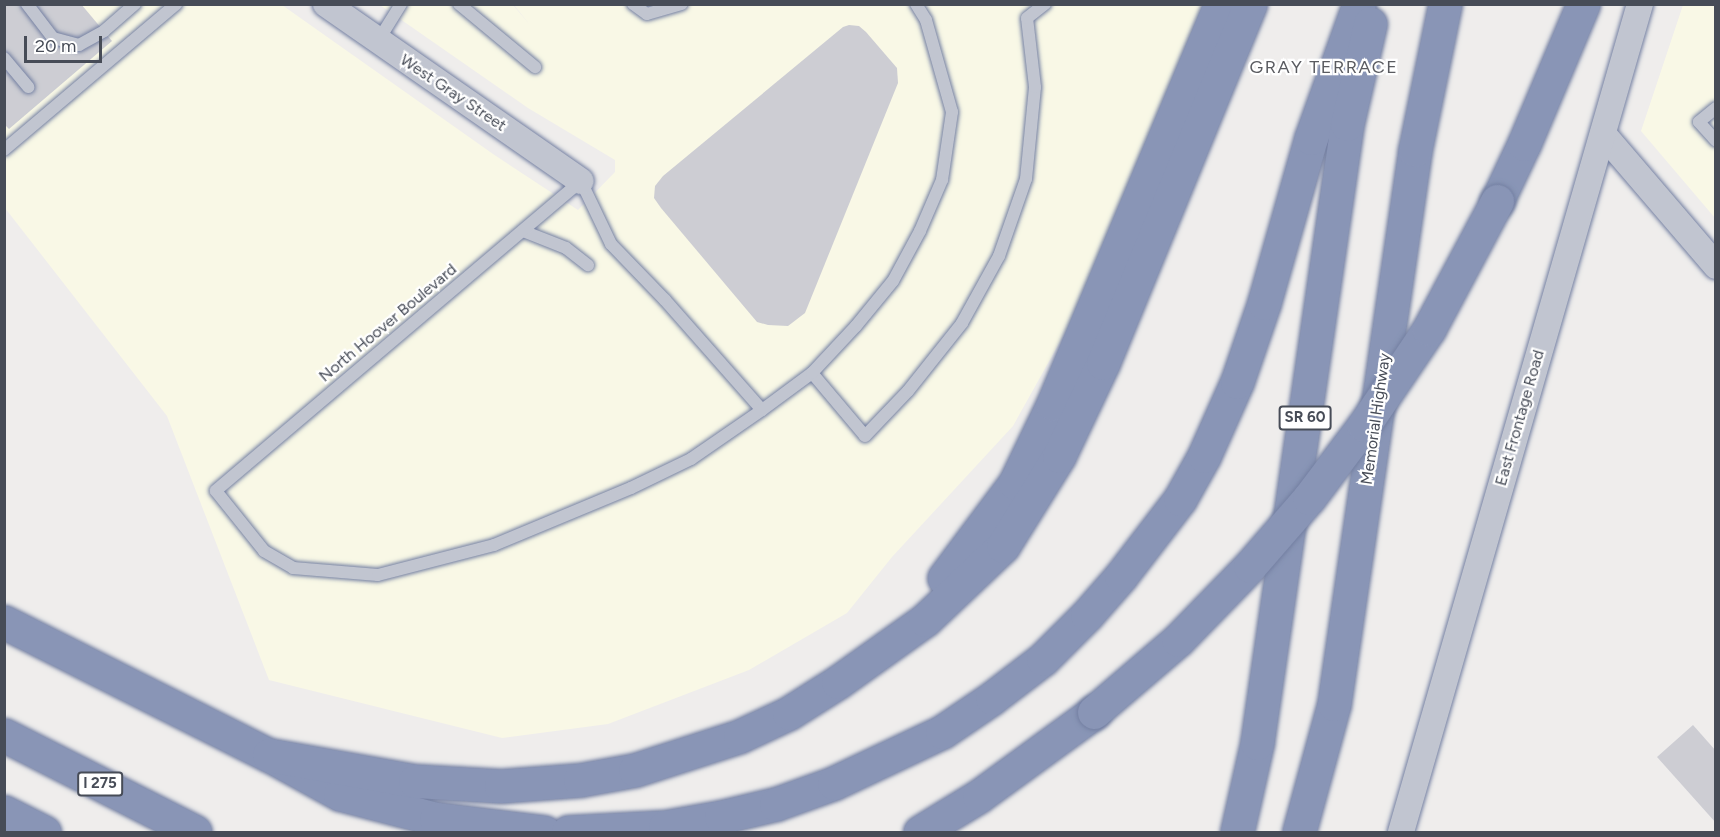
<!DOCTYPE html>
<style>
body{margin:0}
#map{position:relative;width:1720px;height:837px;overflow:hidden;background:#efedec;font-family:Figtree,sans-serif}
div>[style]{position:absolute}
.commercial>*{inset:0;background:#f9f8e6}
.building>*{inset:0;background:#cdcdd3}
.roads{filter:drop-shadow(0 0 2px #7480a2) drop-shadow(0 0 2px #7480a2)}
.lane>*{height:12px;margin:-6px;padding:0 6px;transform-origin:6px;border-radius:6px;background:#c1c5d0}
.street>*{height:26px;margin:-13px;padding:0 13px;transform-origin:13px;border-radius:13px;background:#c1c5d0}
.highway>*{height:33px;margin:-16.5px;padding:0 16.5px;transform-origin:16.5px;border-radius:16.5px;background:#8995b6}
.bridges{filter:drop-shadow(0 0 2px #7480a2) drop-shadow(0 0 2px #7480a2)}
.highway-bridge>*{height:33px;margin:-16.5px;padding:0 16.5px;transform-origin:16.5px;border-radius:16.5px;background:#8995b6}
span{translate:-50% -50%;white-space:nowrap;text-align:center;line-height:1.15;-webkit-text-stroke:4.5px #fff;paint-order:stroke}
.shield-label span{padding:2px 4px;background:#fff;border:2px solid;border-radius:4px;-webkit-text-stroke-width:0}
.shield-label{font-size:15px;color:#474c57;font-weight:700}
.street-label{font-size:16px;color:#474c57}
.neighbourhood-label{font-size:18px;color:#5a5b60;letter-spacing:1.5px}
.frame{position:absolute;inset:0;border:6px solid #474c57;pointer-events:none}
.scale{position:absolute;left:24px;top:36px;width:78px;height:27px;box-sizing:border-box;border:3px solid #474c57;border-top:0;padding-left:8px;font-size:18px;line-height:21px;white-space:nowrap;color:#474c57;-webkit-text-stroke:4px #fff;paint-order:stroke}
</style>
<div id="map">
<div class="commercial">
<i style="clip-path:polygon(5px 5px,282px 5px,493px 154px,578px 210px,615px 172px,615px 160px,528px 108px,380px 5px,513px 5px,530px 25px,514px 5px,1207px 5px,1076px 313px,1013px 426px,892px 557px,847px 613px,749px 670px,608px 724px,502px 738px,269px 680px,167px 416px,5px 208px)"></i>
<i style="clip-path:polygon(1683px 5px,1715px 5px,1715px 218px,1641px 131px)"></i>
</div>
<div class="building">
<i style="clip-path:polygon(4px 4px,81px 4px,112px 41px,9px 129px,4px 124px)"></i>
<i style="clip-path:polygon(849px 25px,859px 26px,866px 32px,897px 68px,898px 83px,805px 313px,788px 326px,768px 325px,757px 322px,661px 208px,654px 198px,655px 186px,663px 176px,843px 27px)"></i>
<i style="clip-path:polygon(1693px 725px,1716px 751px,1716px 823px,1657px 757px)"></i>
</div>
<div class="roads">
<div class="lane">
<i style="left:27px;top:4px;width:43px;rotate:52.6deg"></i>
<i style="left:53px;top:38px;width:27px;rotate:15deg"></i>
<i style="left:79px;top:45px;width:29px;rotate:-29deg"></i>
<i style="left:104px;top:31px;width:41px;rotate:-41.1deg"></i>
<i style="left:459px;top:4px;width:99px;rotate:39.7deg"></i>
<i style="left:633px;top:4px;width:17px;rotate:36deg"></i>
<i style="left:647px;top:14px;width:36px;rotate:-16deg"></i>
<i style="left:378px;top:41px;width:44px;rotate:-58.1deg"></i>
<i style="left:4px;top:58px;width:38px;rotate:50deg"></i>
<i style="left:1716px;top:108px;width:22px;rotate:141deg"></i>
<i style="left:1699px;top:122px;width:25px;rotate:48deg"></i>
<i style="left:4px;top:150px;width:226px;rotate:-40.3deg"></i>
<i style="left:523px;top:231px;width:46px;rotate:21.6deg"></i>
<i style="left:566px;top:248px;width:28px;rotate:38deg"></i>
<i style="left:812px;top:373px;width:82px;rotate:49.9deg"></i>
<i style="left:865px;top:436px;width:62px;rotate:-46.3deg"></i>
<i style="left:908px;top:391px;width:87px;rotate:-51.5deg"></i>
<i style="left:962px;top:323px;width:77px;rotate:-61.1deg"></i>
<i style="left:999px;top:256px;width:82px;rotate:-70.7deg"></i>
<i style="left:1026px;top:179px;width:92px;rotate:-84.4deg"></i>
<i style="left:1035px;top:87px;width:69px;rotate:-96.6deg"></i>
<i style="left:1027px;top:18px;width:23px;rotate:-38deg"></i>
<i style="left:762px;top:410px;width:147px;rotate:-131.4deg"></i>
<i style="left:665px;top:300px;width:78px;rotate:-134deg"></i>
<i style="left:611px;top:244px;width:70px;rotate:-115.5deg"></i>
<i style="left:581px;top:181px;width:479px;rotate:139.7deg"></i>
<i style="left:216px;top:491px;width:77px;rotate:51.3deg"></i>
<i style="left:264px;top:551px;width:34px;rotate:30deg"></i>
<i style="left:293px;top:568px;width:85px;rotate:4.7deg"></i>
<i style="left:378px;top:575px;width:120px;rotate:-14.5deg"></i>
<i style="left:494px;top:545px;width:148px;rotate:-22.6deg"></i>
<i style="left:631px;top:488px;width:67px;rotate:-25.8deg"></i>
<i style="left:691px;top:459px;width:86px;rotate:-34.6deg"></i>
<i style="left:762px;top:410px;width:62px;rotate:-36.5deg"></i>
<i style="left:812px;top:373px;width:64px;rotate:-46.9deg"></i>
<i style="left:856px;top:326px;width:58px;rotate:-50.6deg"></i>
<i style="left:893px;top:281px;width:57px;rotate:-61.6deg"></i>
<i style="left:920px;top:231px;width:56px;rotate:-66.7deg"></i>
<i style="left:942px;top:180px;width:69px;rotate:-81.6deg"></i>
<i style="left:952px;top:112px;width:96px;rotate:-105.8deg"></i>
<i style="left:926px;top:20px;width:19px;rotate:-122deg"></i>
</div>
<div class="street">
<i style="left:326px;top:4px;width:310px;rotate:34.8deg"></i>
<i style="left:1603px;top:134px;width:174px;rotate:49.4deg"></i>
<i style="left:1401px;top:832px;width:862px;rotate:-73.9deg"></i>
</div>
<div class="highway">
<i style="left:1497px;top:201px;width:63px;rotate:-64.7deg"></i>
<i style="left:1524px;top:144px;width:152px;rotate:-67.1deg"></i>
<i style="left:944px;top:578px;width:119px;rotate:-53.2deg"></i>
<i style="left:1015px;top:483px;width:88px;rotate:-64.3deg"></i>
<i style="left:1053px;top:404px;width:433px;rotate:-67.3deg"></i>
<i style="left:4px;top:622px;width:297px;rotate:26.7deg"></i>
<i style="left:269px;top:755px;width:81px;rotate:28.8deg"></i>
<i style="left:340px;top:794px;width:99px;rotate:14.6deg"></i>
<i style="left:436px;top:819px;width:109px;rotate:6.9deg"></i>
<i style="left:4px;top:735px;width:214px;rotate:26.9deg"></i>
<i style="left:269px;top:755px;width:148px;rotate:10.1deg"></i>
<i style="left:415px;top:781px;width:86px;rotate:3.3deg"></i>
<i style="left:501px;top:786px;width:79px;rotate:-4.3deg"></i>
<i style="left:580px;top:780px;width:56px;rotate:-10.3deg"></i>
<i style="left:635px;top:770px;width:110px;rotate:-17.9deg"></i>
<i style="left:740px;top:736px;width:54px;rotate:-25.1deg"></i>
<i style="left:789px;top:713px;width:58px;rotate:-32.3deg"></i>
<i style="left:838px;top:682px;width:107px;rotate:-35.5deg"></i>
<i style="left:925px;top:620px;width:108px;rotate:-43.5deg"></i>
<i style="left:1003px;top:546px;width:106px;rotate:-58.1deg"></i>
<i style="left:1059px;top:456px;width:103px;rotate:-64.7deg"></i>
<i style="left:1103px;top:363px;width:388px;rotate:-67.7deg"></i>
<i style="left:4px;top:812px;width:45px;rotate:26.6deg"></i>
<i style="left:568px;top:832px;width:97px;rotate:-3deg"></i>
<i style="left:665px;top:827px;width:57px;rotate:-10.1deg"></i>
<i style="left:721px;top:817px;width:57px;rotate:-13.3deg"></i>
<i style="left:776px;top:804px;width:62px;rotate:-19.9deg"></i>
<i style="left:834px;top:783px;width:119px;rotate:-25.3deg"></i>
<i style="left:942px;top:732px;width:60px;rotate:-34.2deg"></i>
<i style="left:992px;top:698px;width:64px;rotate:-37.4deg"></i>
<i style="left:1043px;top:659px;width:62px;rotate:-45deg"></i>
<i style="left:1087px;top:615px;width:52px;rotate:-48.9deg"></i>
<i style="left:1121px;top:576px;width:97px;rotate:-52.5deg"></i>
<i style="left:1180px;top:499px;width:49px;rotate:-60.8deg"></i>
<i style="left:1204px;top:456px;width:81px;rotate:-66deg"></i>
<i style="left:1237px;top:382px;width:83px;rotate:-71.1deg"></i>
<i style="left:1264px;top:303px;width:172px;rotate:-74.1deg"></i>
<i style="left:1311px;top:138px;width:142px;rotate:-70.3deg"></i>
<i style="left:920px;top:832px;width:69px;rotate:-31.4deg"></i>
<i style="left:979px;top:796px;width:142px;rotate:-36.1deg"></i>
<i style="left:1237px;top:832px;width:91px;rotate:-77.3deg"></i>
<i style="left:1257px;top:743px;width:626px;rotate:-81.73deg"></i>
<i style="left:1347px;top:124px;width:103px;rotate:-77deg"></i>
<i style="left:1299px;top:832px;width:133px;rotate:-74.7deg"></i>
<i style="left:1334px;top:704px;width:560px;rotate:-81.68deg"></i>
<i style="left:1415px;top:150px;width:149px;rotate:-78.4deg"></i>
</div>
</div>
<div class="bridges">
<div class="highway-bridge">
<i style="left:1094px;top:712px;width:111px;rotate:-40.6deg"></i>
<i style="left:1178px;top:640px;width:103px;rotate:-45.8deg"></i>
<i style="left:1250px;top:566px;width:90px;rotate:-49.1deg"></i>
<i style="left:1309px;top:498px;width:91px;rotate:-53deg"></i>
<i style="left:1364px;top:425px;width:116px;rotate:-55.9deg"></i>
<i style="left:1429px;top:329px;width:145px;rotate:-62deg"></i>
</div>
</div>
<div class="shield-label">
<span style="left:1305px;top:418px">SR 60</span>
<span style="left:100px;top:784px">I 275</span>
</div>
<div class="street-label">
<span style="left:453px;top:93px;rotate:34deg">West Gray Street</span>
<span style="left:388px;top:323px;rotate:-40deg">North Hoover Boulevard</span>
<span style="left:1520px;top:418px;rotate:-74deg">East Frontage Road</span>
<span style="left:1376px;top:419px;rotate:-82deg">Memorial Highway</span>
</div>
<div class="neighbourhood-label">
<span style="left:1324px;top:67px">GRAY TERRACE</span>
</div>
<div class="frame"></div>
<div class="scale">20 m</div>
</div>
